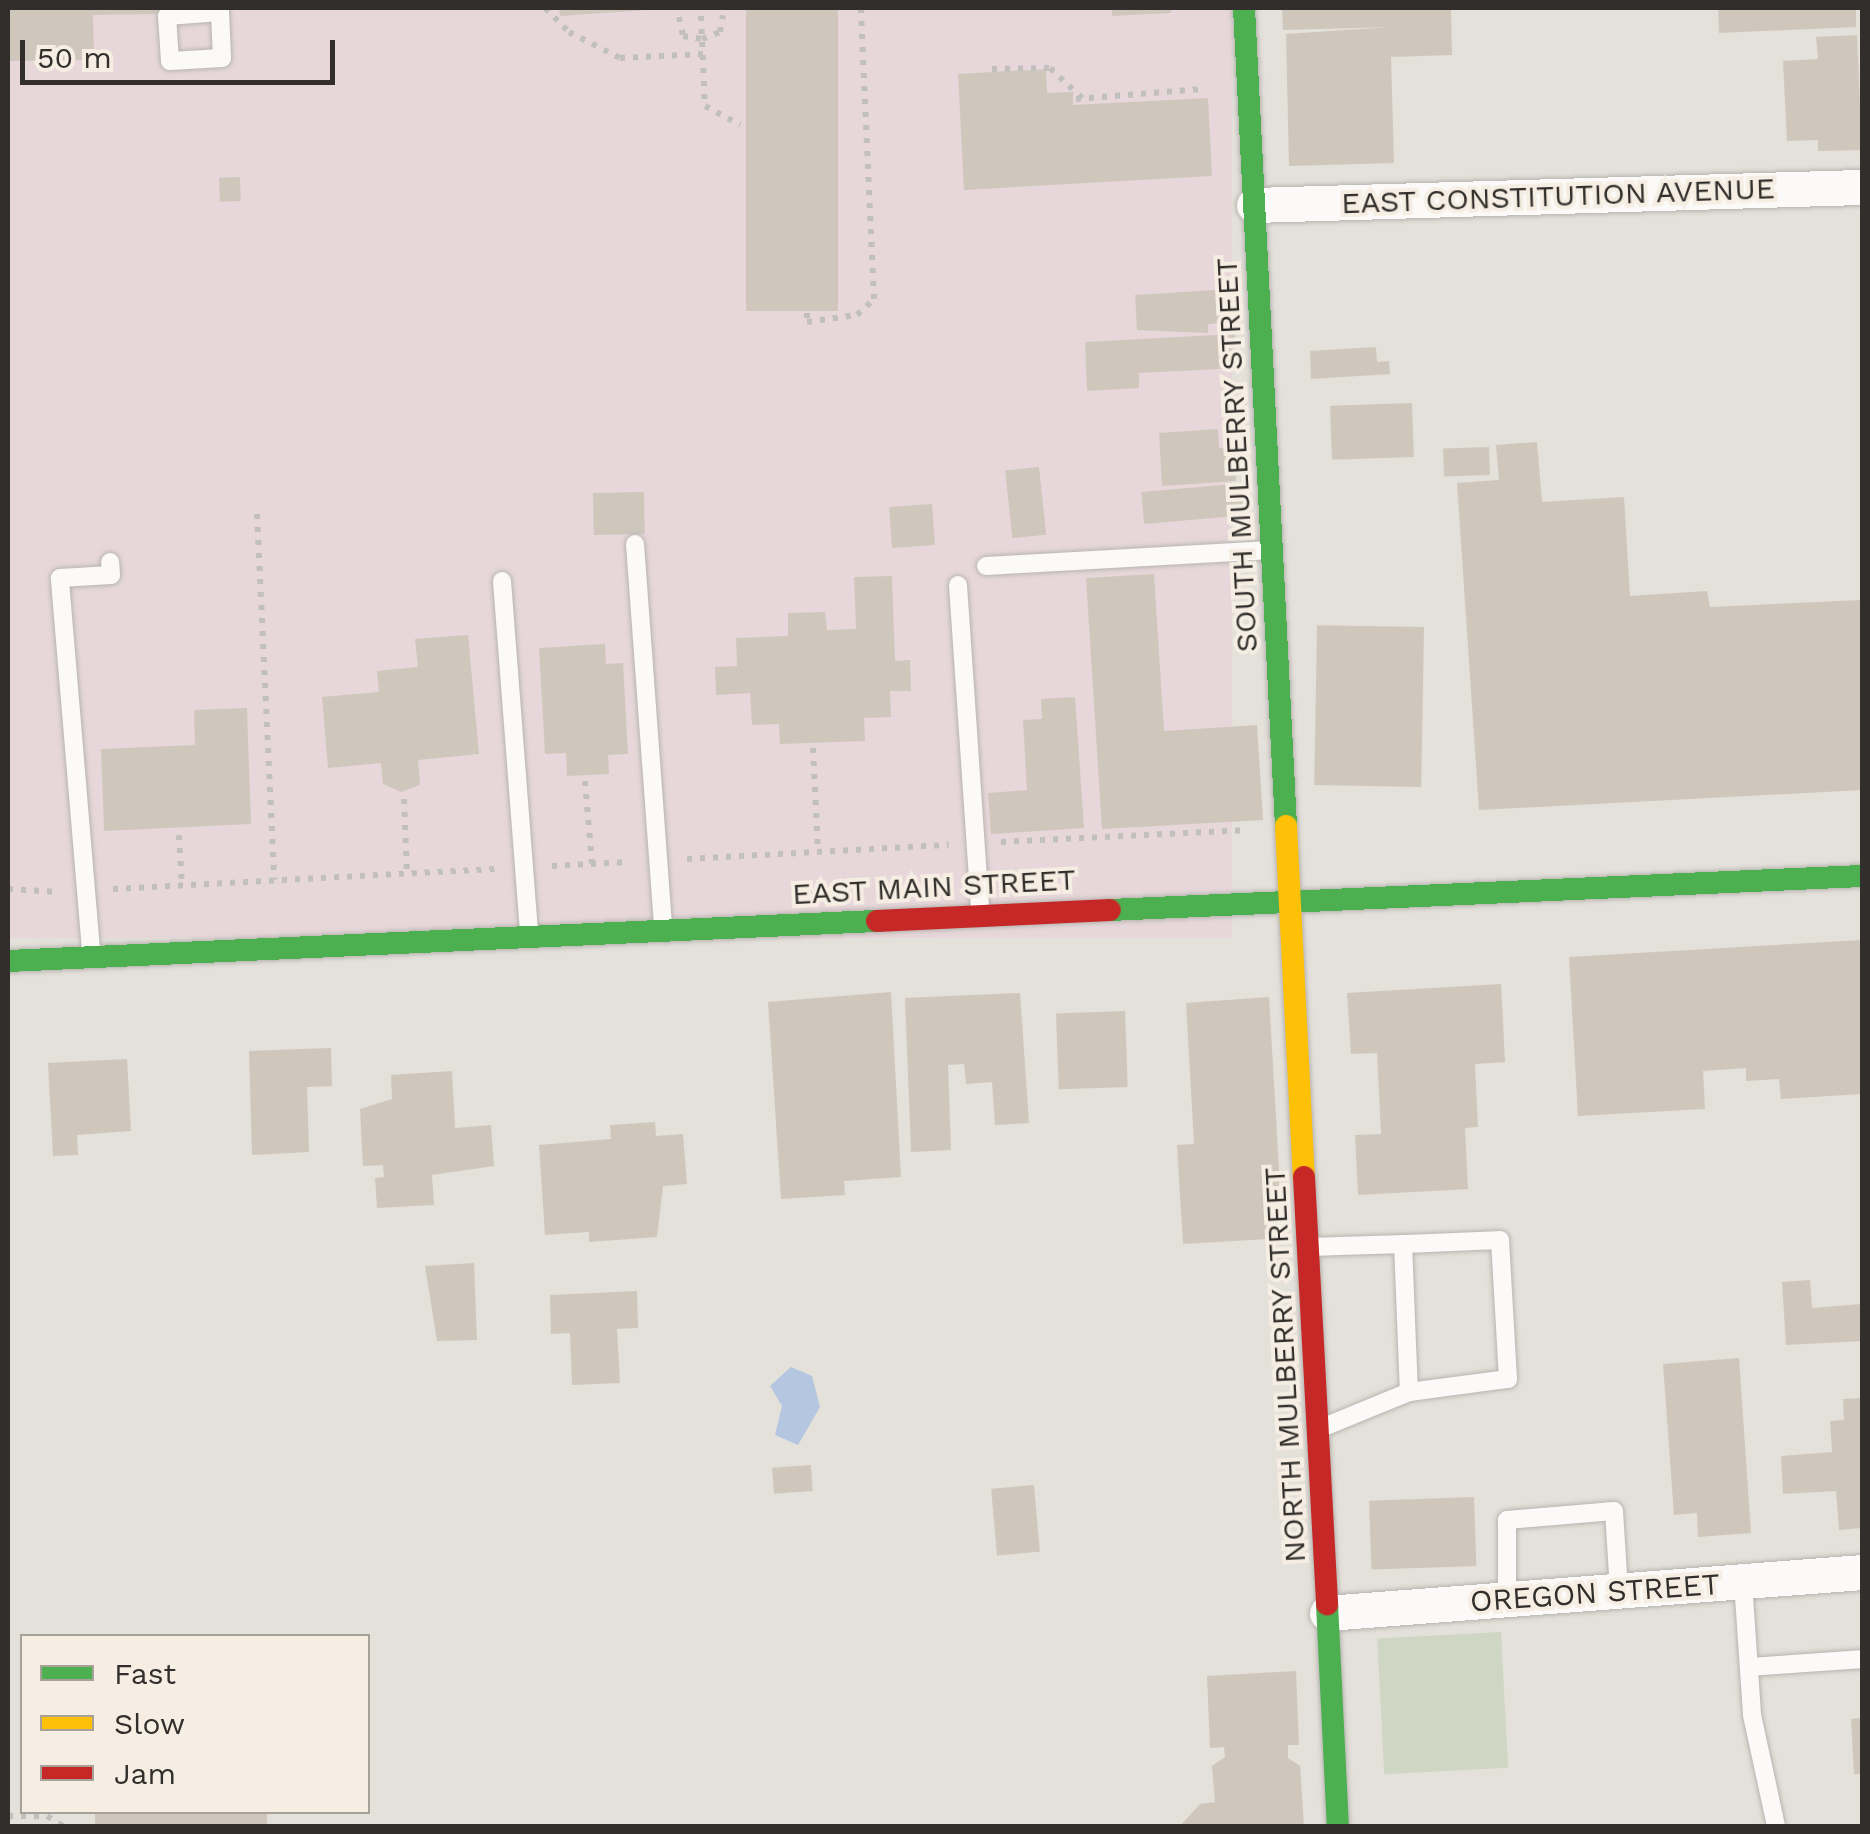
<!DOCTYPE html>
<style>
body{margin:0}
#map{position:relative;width:1870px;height:1834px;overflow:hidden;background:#e4e0da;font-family:"Work Sans",sans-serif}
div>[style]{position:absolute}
.education>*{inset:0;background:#e7d7da;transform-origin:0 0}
.green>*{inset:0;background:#cfd6c4;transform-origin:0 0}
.water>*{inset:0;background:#b4c6e0}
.building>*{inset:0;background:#cfc7bc;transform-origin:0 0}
.path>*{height:6px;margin-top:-3px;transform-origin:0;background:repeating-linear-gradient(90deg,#c1c0be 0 5px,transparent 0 13px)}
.roads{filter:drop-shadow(0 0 2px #b7b4b0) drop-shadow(0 0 2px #b7b4b0)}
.lane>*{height:18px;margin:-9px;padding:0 9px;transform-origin:9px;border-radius:9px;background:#fbfaf9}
.street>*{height:35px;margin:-17.5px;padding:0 17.5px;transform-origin:17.5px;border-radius:17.5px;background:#fbfaf9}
.fast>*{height:22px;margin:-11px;padding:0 11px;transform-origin:11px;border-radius:11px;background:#4caf50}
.slow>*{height:22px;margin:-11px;padding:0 11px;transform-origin:11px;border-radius:11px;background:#ffc107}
.jam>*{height:22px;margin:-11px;padding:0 11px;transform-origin:11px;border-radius:11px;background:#c62828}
span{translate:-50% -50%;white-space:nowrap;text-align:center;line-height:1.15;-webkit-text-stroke:8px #f6eee3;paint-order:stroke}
.street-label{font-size:30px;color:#312e2b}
.frame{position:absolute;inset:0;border:10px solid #312e2b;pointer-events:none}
.legend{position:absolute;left:20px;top:1634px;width:350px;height:180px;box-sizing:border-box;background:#f6eee3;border:2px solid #a7a199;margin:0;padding:12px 18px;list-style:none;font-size:30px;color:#312e2b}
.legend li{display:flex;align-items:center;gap:20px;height:50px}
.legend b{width:50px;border:2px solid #a7a199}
.scale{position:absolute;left:20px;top:40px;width:315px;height:45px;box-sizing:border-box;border:5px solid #312e2b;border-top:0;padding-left:12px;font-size:30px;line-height:35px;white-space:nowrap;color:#312e2b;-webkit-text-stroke:8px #f6eee3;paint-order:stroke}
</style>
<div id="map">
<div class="education">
<i style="left:8px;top:8px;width:1224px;height:930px"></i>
</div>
<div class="green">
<i style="left:1501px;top:1632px;width:136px;height:124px;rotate:87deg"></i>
</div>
<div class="water">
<i style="clip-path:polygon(791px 1367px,812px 1376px,820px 1407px,798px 1445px,775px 1435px,782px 1406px,770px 1386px)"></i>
</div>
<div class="building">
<i style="clip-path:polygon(8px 8px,159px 8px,160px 14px,93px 15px,94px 60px,8px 61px)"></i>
<i style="clip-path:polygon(559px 8px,646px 8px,646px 10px,560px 16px)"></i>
<i style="left:746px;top:8px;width:92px;height:303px"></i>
<i style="clip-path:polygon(1112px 8px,1171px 8px,1171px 13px,1112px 16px)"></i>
<i style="clip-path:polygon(1282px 8px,1451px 8px,1452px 55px,1391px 57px,1394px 163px,1289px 166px,1286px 34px,1391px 27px,1283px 30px)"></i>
<i style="clip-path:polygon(1718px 8px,1856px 8px,1856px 27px,1719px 33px)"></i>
<i style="clip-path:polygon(1857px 35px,1862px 150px,1818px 151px,1818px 140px,1787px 141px,1783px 61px,1818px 59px,1816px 37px)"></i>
<i style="clip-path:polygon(1046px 69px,1047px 93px,1073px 92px,1073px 105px,1208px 98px,1212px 176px,964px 190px,958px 74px)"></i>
<i style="left:240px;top:177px;width:24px;height:21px;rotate:88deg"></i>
<i style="clip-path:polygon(1231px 289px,1232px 322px,1208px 324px,1208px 333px,1137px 330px,1135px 295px)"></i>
<i style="clip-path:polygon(1235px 334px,1237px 368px,1139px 373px,1139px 388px,1087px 391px,1085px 342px)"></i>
<i style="clip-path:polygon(1376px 347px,1377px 362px,1389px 361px,1390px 374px,1311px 379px,1310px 351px)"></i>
<i style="left:1412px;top:403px;width:54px;height:82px;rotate:88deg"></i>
<i style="clip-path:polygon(1218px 429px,1219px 448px,1234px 447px,1236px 481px,1162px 486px,1159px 433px)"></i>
<i style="clip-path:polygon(1537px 442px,1542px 502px,1624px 497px,1630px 596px,1707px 591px,1710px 607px,1862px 600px,1862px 790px,1479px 810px,1457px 483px,1499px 480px,1496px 445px)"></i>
<i style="left:1489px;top:447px;width:28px;height:46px;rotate:88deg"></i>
<i style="left:1039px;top:467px;width:68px;height:34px;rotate:84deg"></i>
<i style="left:1245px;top:483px;width:32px;height:104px;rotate:85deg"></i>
<i style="left:644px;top:492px;width:42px;height:51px;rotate:89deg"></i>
<i style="left:932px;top:504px;width:41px;height:43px;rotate:86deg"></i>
<i style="clip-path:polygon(1154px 574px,1164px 731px,1257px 725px,1263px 820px,1102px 829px,1086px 578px)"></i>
<i style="clip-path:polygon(892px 576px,895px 661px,910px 660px,911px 691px,890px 691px,891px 717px,864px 718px,865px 741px,780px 744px,779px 724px,752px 725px,750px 693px,716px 695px,715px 667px,737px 666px,736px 638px,788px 636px,788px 613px,825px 612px,827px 630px,856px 629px,854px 577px)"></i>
<i style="left:1424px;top:627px;width:160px;height:107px;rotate:91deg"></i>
<i style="clip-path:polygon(468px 635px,479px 754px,418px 760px,420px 785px,401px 792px,383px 784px,381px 763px,328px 768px,322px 697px,379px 692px,377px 671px,418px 667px,415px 639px)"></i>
<i style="clip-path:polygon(605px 644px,606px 664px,623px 663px,628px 754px,608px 755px,609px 774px,567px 776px,566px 753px,545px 754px,539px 648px)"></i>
<i style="clip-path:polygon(1075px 697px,1084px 828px,991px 834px,988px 793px,1027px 790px,1023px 720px,1042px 719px,1041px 699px)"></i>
<i style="clip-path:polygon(247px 708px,251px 824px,104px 831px,101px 749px,195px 745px,194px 710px)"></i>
<i style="clip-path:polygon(1862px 940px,1862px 1094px,1781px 1099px,1779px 1079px,1746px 1081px,1746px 1068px,1703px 1071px,1705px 1109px,1578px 1116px,1569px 957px)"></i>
<i style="clip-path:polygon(1501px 984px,1505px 1062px,1475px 1064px,1478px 1127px,1465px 1128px,1468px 1189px,1358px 1195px,1355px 1135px,1381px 1134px,1377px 1053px,1351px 1054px,1347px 993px)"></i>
<i style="clip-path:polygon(891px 992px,901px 1177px,844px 1181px,845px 1195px,781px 1199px,768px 1002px)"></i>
<i style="clip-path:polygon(1020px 993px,1029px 1123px,995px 1125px,992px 1082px,966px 1084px,964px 1064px,948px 1065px,951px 1150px,911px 1152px,905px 998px)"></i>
<i style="clip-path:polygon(1269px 997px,1283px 1238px,1183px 1244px,1177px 1145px,1194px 1144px,1186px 1003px)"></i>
<i style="left:1125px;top:1011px;width:76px;height:69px;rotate:88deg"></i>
<i style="clip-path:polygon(331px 1048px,332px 1086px,307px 1087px,309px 1152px,252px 1155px,249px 1051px)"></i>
<i style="clip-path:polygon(127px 1059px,131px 1131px,77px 1135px,78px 1155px,53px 1156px,48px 1063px)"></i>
<i style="clip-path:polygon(452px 1071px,455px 1128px,491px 1125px,494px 1166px,432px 1175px,434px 1205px,377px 1208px,375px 1178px,384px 1177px,383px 1165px,363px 1166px,360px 1109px,392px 1099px,391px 1075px)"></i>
<i style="clip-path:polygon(655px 1122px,656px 1136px,683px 1134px,687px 1184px,663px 1186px,657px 1237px,589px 1242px,589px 1232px,545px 1235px,539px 1145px,611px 1139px,610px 1125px)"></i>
<i style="clip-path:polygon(474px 1263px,477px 1340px,437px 1341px,425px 1266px)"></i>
<i style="clip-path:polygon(1810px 1280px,1812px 1308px,1862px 1304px,1862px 1341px,1786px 1345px,1782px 1282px)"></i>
<i style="clip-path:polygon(637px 1291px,638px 1328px,617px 1329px,620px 1383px,572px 1385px,570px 1333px,551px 1334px,550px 1295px)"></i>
<i style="clip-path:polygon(1739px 1358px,1751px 1533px,1698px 1537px,1697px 1513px,1674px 1515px,1663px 1364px)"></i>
<i style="clip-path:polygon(1862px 1398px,1862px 1528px,1839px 1530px,1836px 1491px,1783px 1494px,1781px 1456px,1832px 1452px,1830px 1421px,1844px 1420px,1843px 1399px)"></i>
<i style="left:811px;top:1465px;width:26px;height:39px;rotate:86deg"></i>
<i style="left:1034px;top:1485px;width:67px;height:43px;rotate:85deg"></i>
<i style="left:1474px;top:1497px;width:69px;height:105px;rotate:88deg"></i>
<i style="clip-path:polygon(1296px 1671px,1299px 1745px,1288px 1745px,1288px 1758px,1300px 1766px,1304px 1826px,1180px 1826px,1200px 1804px,1215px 1802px,1212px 1766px,1225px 1757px,1224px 1747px,1210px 1748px,1207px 1676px)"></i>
<i style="clip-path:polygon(1862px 1718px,1862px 1774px,1854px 1774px,1851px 1719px)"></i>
<i style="left:95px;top:1812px;width:172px;height:14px"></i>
</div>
<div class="path">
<i style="left:545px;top:8px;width:34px;rotate:45deg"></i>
<i style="left:569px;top:32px;width:57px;rotate:27deg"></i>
<i style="left:620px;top:58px;width:83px;rotate:-2.8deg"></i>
<i style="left:701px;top:16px;width:90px;rotate:87.5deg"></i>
<i style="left:705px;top:106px;width:40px;rotate:28deg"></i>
<i style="left:679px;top:17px;width:19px;rotate:78deg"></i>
<i style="left:683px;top:36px;width:19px;rotate:9deg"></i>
<i style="left:702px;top:39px;width:19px;rotate:-21deg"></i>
<i style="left:720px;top:32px;width:17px;rotate:-80deg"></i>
<i style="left:992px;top:69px;width:58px;rotate:-1deg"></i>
<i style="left:1050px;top:68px;width:44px;rotate:43.2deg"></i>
<i style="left:1076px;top:99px;width:126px;rotate:-4.5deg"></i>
<i style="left:807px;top:313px;width:9px;rotate:90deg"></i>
<i style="left:807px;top:322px;width:50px;rotate:-8deg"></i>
<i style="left:857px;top:315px;width:23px;rotate:-43deg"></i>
<i style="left:874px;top:299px;width:291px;rotate:-92.6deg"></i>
<i style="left:257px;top:514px;width:366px;rotate:87.3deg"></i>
<i style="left:813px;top:748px;width:104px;rotate:87.2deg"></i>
<i style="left:585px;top:781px;width:83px;rotate:85.2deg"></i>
<i style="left:404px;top:799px;width:75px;rotate:87.7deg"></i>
<i style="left:179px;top:835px;width:50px;rotate:86.6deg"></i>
<i style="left:1001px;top:842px;width:242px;rotate:-2.8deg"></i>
<i style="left:687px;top:859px;width:262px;rotate:-3.1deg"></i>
<i style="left:552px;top:866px;width:77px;rotate:-3deg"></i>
<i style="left:8px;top:889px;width:52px;rotate:3.3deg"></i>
<i style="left:113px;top:889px;width:382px;rotate:-3deg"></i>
<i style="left:8px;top:1816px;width:39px"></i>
<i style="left:47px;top:1816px;width:19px;rotate:32deg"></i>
</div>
<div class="roads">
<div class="lane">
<i style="left:220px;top:8px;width:4px;rotate:90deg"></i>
<i style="left:220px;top:12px;width:46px;rotate:87.5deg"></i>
<i style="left:222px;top:58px;width:52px;rotate:176.7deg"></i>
<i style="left:170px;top:61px;width:45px;rotate:-93.8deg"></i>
<i style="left:167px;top:16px;width:53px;rotate:-4.3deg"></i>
<i style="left:635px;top:544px;width:381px;rotate:85.8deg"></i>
<i style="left:986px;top:566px;width:285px;rotate:-3.2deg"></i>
<i style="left:502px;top:581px;width:351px;rotate:85.6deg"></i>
<i style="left:958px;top:585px;width:326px;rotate:86.1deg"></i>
<i style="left:91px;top:950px;width:373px;rotate:-94.8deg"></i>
<i style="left:60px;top:578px;width:51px;rotate:-3.4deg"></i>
<i style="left:111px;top:575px;width:13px;rotate:-94deg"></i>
<i style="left:1310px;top:1247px;width:93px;rotate:-1.8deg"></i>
<i style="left:1403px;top:1244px;width:148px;rotate:87.7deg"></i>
<i style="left:1319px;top:1429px;width:97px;rotate:-22.3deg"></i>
<i style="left:1409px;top:1392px;width:100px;rotate:-7.5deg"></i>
<i style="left:1508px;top:1379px;width:139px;rotate:-93.3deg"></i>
<i style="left:1500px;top:1240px;width:97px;rotate:177.6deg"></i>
<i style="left:1743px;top:1582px;width:133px;rotate:86.1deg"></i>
<i style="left:1752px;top:1715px;width:114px;rotate:77.8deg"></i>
<i style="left:1507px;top:1599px;width:79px;rotate:-90deg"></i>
<i style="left:1507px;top:1520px;width:107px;rotate:-4.8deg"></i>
<i style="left:1614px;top:1511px;width:80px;rotate:86.4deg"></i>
<i style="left:1749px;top:1667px;width:113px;rotate:-4deg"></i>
</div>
<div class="street">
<i style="left:1254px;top:205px;width:608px;rotate:-1.7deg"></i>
<i style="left:1327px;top:1613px;width:537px;rotate:-4.38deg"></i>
</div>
<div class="fast">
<i style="left:1244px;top:8px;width:819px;rotate:87.06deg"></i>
<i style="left:1110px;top:910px;width:753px;rotate:-2.59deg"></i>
<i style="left:8px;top:961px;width:870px;rotate:-2.64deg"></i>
<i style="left:1327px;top:1604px;width:222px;rotate:87.2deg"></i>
</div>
<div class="slow">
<i style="left:1286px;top:826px;width:351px;rotate:87.1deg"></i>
</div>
<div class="jam">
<i style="left:877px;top:921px;width:233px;rotate:-2.7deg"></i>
<i style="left:1304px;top:1177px;width:428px;rotate:86.9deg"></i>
</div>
</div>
<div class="street-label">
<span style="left:1558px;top:196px;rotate:-2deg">EAST CONSTITUTION AVENUE</span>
<span style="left:1237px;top:455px;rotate:-93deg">SOUTH MULBERRY STREET</span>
<span style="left:934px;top:887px;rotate:-3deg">EAST MAIN STREET</span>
<span style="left:1285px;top:1365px;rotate:-93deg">NORTH MULBERRY STREET</span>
<span style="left:1595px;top:1593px;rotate:-4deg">OREGON STREET</span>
</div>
<div class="frame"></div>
<ul class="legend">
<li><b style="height:12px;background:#4caf50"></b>Fast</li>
<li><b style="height:12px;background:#ffc107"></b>Slow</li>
<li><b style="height:12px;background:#c62828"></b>Jam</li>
</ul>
<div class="scale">50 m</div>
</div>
